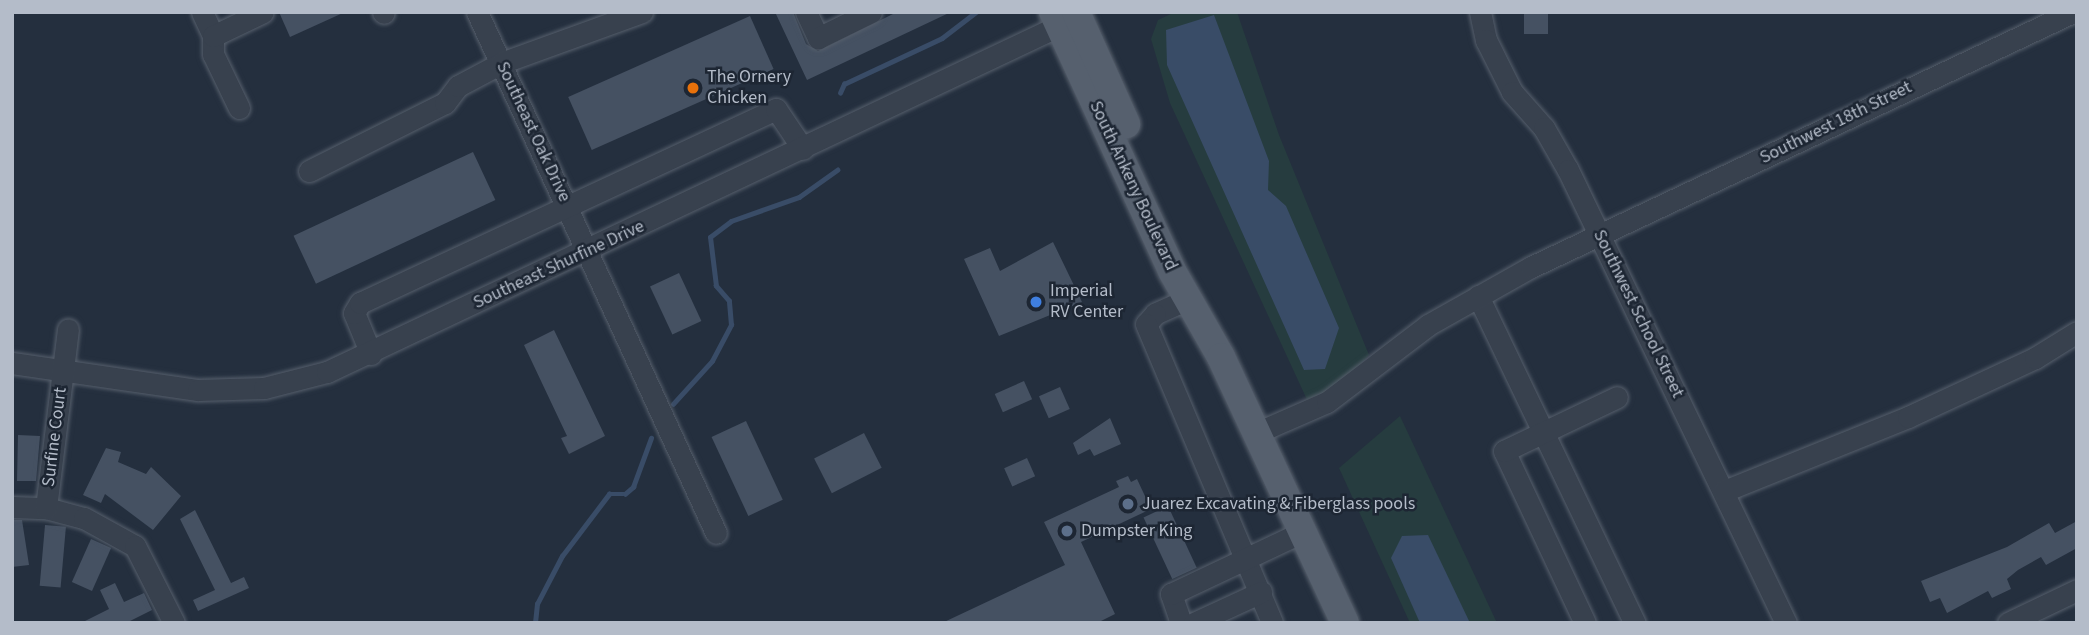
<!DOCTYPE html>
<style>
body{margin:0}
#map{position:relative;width:2089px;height:635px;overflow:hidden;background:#242f3e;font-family:"Source Sans 3",sans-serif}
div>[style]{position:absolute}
.green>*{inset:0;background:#263c3f}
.water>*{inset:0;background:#394c67}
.stream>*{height:4.5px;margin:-2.25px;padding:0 2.25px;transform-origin:2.25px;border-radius:2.25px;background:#394c67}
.building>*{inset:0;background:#455162;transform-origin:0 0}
.roads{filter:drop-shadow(0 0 2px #565f6c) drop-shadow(0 0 2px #565f6c)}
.minor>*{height:21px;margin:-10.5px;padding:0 10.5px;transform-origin:10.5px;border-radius:10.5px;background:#38414e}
.major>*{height:28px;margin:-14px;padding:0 14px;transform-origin:14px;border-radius:14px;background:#56606e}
.dots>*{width:19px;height:19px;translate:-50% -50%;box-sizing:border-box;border:4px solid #1d2633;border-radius:50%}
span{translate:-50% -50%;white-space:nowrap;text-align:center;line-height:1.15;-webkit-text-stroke:5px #1d2633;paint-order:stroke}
.poi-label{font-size:18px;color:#b4bcc9}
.left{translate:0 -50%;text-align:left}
.street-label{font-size:18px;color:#b4bcc9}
.frame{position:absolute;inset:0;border:14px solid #b4bcc9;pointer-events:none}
</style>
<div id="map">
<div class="green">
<i style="clip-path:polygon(1175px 12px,1237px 12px,1279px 135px,1369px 355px,1336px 390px,1309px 404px,1170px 103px,1151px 39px,1158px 20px)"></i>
<i style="clip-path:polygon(1400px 416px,1497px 623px,1410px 623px,1339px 468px)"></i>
</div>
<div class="water">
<i style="clip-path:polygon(1214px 15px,1269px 161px,1268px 190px,1286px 206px,1339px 328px,1325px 369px,1304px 370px,1167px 65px,1166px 30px)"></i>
<i style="clip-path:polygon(1428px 535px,1470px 623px,1420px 623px,1391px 558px,1402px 536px)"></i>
</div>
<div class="stream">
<i style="left:840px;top:93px;width:10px;rotate:-66deg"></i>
<i style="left:844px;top:84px;width:108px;rotate:-25.1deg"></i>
<i style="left:942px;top:38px;width:43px;rotate:-37.4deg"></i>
<i style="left:673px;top:404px;width:58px;rotate:-47.8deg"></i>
<i style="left:712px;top:361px;width:41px;rotate:-62.2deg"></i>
<i style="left:731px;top:325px;width:24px;rotate:-95deg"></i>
<i style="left:729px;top:301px;width:20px;rotate:-131deg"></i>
<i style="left:716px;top:286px;width:49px;rotate:-97deg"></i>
<i style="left:710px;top:237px;width:26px;rotate:-37deg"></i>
<i style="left:731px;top:221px;width:72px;rotate:-19.4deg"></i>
<i style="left:799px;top:197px;width:47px;rotate:-35.4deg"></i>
<i style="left:535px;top:623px;width:19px;rotate:-84deg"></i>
<i style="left:537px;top:604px;width:54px;rotate:-62.5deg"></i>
<i style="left:562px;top:556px;width:78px;rotate:-52.8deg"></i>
<i style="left:609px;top:494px;width:16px"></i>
<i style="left:625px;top:494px;width:11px;rotate:-41deg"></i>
<i style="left:633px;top:487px;width:52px;rotate:-69.8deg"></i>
</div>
<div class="building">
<i style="clip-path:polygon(279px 12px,345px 12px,290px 37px)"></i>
<i style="clip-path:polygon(775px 12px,793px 12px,806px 44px,818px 51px,897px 12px,951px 12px,807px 80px)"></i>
<i style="left:1524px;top:12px;width:24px;height:22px"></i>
<i style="left:750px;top:16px;width:58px;height:199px;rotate:66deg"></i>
<i style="left:473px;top:152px;width:53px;height:198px;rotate:65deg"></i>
<i style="clip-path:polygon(1053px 242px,1082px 302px,999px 336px,964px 259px,990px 248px,1000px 271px)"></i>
<i style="left:679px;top:273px;width:53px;height:32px;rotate:65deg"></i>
<i style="clip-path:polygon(554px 330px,605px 436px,569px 454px,561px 438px,567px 436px,524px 345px)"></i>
<i style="left:1024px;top:381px;width:20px;height:32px;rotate:66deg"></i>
<i style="left:1060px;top:387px;width:24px;height:23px;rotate:66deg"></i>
<i style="clip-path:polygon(1110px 418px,1121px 444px,1094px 456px,1090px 449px,1078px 455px,1073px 443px)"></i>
<i style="left:746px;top:421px;width:87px;height:38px;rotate:65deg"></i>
<i style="left:864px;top:433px;width:39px;height:56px;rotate:63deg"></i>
<i style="clip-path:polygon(18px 435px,40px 436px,36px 481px,17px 481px)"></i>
<i style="clip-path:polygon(106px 448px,121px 452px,118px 462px,146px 474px,151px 467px,181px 496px,153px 530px,105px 494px,101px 503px,83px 495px)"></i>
<i style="left:1027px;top:458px;width:20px;height:25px;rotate:66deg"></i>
<i style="clip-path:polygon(1128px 476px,1131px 482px,1137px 479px,1151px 509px,1081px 542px,1115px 614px,1097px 623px,942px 623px,1065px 565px,1044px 522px,1119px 487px,1116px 481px)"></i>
<i style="left:1168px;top:506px;width:68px;height:27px;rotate:65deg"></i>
<i style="clip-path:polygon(195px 510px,231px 583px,244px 577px,249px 588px,198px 611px,193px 600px,215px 590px,180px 519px)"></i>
<i style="clip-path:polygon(12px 520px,22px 520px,29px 565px,12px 567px)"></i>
<i style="clip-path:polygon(2077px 521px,2077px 548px,2046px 565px,2041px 557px,2018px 570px,2007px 579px,2011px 589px,1992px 598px,1988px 591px,1947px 613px,1940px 598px,1930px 602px,1921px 581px,2007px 547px,2049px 523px,2055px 533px)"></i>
<i style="left:45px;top:525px;width:21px;height:61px;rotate:5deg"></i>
<i style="left:91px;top:539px;width:22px;height:47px;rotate:24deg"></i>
<i style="clip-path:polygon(115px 583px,124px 602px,144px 593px,152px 610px,126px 623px,81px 623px,109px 609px,100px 590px)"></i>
</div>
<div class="roads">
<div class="minor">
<i style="left:202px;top:12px;width:26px;rotate:65deg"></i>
<i style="left:213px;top:36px;width:18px;rotate:90deg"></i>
<i style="left:213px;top:54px;width:60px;rotate:64.3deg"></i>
<i style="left:383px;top:12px;width:1px;rotate:45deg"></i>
<i style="left:477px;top:12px;width:573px;rotate:65.36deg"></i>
<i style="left:806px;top:12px;width:29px;rotate:65deg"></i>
<i style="left:818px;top:38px;width:59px;rotate:-26.1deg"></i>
<i style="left:1480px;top:12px;width:29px;rotate:78deg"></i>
<i style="left:1486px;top:40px;width:58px;rotate:63.4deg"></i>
<i style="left:1512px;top:92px;width:48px;rotate:48.4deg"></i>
<i style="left:1544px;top:128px;width:48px;rotate:60.3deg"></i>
<i style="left:1568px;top:170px;width:503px;rotate:64.3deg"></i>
<i style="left:213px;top:36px;width:55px;rotate:-25.6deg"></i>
<i style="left:309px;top:171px;width:152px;rotate:-26.6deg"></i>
<i style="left:445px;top:103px;width:21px;rotate:-53deg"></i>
<i style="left:458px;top:86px;width:49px;rotate:-28.1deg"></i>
<i style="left:501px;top:63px;width:150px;rotate:-19.9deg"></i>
<i style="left:1478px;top:296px;width:363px;rotate:64.4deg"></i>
<i style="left:1188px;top:299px;width:36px;rotate:156deg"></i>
<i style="left:1155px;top:314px;width:13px;rotate:132deg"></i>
<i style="left:1146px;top:324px;width:324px;rotate:67.1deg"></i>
<i style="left:371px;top:354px;width:44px;rotate:-112.5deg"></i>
<i style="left:354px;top:313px;width:12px;rotate:-59deg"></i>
<i style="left:360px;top:303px;width:459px;rotate:-25deg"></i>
<i style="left:776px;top:109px;width:48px;rotate:56deg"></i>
<i style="left:12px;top:363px;width:188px;rotate:8.3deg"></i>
<i style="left:198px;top:390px;width:66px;rotate:-1.7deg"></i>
<i style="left:264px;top:388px;width:65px;rotate:-14.3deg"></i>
<i style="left:327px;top:372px;width:823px;rotate:-25.32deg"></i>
<i style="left:1256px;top:433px;width:77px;rotate:-23.6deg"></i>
<i style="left:1327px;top:402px;width:127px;rotate:-37.3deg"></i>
<i style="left:1428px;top:325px;width:118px;rotate:-29.4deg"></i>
<i style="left:1531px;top:267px;width:599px;rotate:-25.2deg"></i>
<i style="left:1724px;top:491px;width:198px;rotate:-21.9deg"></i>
<i style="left:1908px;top:417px;width:140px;rotate:-24.9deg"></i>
<i style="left:2035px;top:358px;width:49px;rotate:-31.8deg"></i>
<i style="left:12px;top:507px;width:34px;rotate:2deg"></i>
<i style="left:46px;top:508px;width:39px;rotate:15deg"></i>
<i style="left:84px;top:518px;width:58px;rotate:28.8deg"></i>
<i style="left:135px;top:546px;width:86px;rotate:63.1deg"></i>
<i style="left:46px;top:508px;width:180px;rotate:-83deg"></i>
<i style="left:1181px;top:623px;width:31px;rotate:-109deg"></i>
<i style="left:1171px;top:594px;width:145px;rotate:-25.3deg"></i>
<i style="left:1194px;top:623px;width:74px;rotate:-24.8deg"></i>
<i style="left:1585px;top:623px;width:190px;rotate:-115.2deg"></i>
<i style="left:1504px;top:451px;width:125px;rotate:-25.5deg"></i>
<i style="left:2008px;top:623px;width:76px;rotate:-25.6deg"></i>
</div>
<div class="major">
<i style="left:1053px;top:12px;width:285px;rotate:65.3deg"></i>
<i style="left:1172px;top:271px;width:99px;rotate:60.3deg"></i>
<i style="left:1221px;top:357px;width:293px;rotate:65deg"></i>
<i style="left:1076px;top:12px;width:123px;rotate:65.9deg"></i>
</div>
</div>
<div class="dots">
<i style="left:693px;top:88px;background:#e8710a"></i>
<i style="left:1036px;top:302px;background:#3f7fe0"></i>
<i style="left:1128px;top:504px;background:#5c6f8a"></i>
<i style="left:1067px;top:531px;background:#5c6f8a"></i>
</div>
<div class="poi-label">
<span class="left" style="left:707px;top:88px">The Ornery<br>Chicken</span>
<span class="left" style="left:1050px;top:302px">Imperial<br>RV Center</span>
<span class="left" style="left:1142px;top:504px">Juarez Excavating &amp; Fiberglass pools</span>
<span class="left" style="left:1081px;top:531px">Dumpster King</span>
</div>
<div class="street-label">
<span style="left:1836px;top:123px;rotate:-26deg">Southwest 18th Street</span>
<span style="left:533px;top:132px;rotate:65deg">Southeast Oak Drive</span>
<span style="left:1133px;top:186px;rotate:65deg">South Ankeny Boulevard</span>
<span style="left:559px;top:265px;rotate:-25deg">Southeast Shurfine Drive</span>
<span style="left:1638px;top:314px;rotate:64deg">Southwest School Street</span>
<span style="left:55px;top:437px;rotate:-83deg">Surfine Court</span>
</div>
<div class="frame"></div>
</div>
